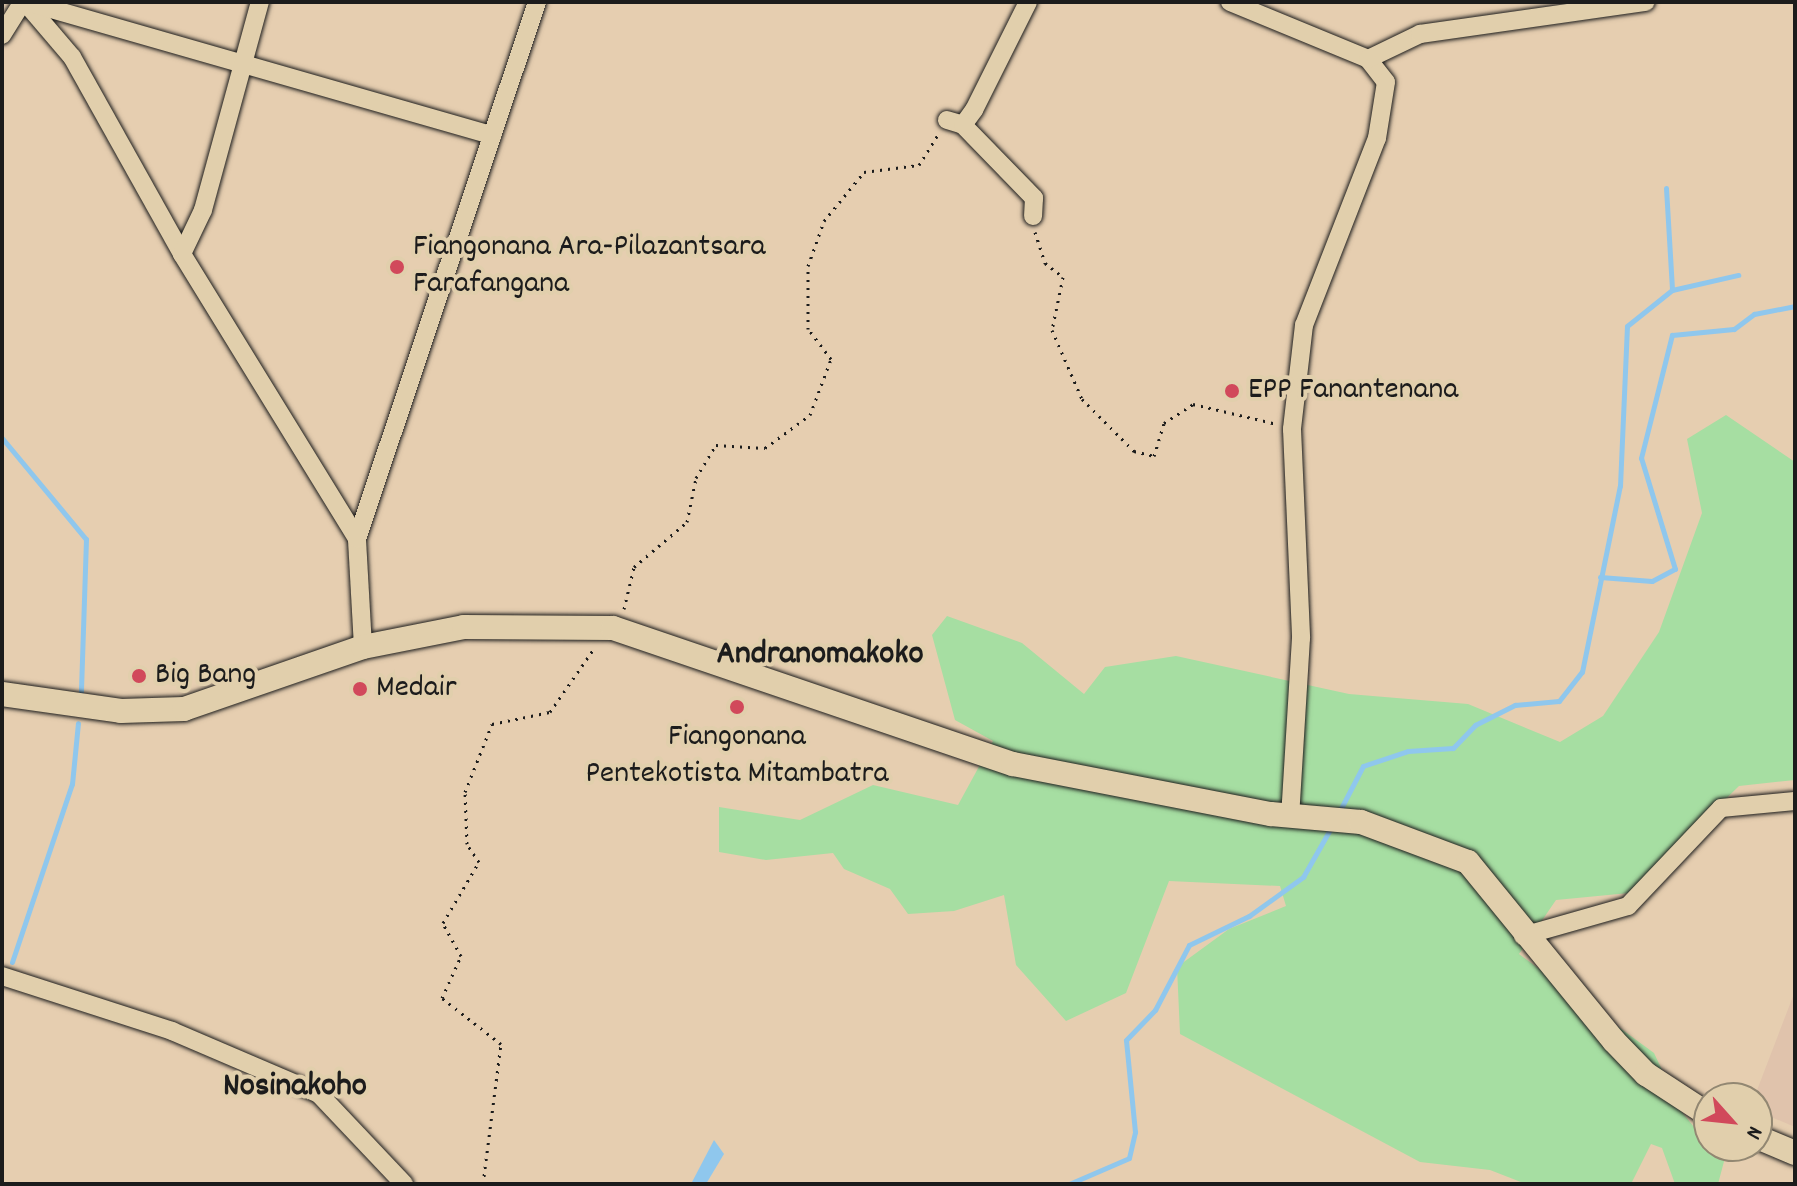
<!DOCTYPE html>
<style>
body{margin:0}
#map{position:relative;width:1797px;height:1186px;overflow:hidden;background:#e6ceb0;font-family:Dekko,sans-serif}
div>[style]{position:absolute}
.built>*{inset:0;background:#e0c3ac}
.green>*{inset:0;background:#a6dea2}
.water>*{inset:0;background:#8fc7ed}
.stream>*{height:5px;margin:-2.5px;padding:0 2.5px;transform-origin:2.5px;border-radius:2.5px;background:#8fc7ed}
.path>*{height:3px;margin-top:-1.5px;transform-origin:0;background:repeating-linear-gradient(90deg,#1c1c1c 0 2px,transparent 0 8px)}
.roads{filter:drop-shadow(0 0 2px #1c1c1c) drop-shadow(0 0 2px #1c1c1c)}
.minor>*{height:18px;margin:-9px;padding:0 9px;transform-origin:9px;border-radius:9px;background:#e1cfac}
.tertiary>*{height:24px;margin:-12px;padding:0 12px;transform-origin:12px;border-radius:12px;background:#e1cfac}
.dots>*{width:22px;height:22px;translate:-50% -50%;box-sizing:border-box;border:4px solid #e1cfac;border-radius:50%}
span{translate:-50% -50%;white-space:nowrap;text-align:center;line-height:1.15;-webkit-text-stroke:8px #e1cfac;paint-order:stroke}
.poi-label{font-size:32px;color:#1c1c1c}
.left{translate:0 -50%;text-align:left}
.neighbourhood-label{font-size:34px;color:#1c1c1c;font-weight:700}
.frame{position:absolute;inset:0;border:4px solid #1c1c1c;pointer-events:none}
.north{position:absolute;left:1693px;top:1082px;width:80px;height:80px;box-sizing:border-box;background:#e1cfac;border:2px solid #928772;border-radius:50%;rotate:117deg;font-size:22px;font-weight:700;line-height:32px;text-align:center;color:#1c1c1c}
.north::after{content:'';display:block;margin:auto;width:28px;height:36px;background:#d1495b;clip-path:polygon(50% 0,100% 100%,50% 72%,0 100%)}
</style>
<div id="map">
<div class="built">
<i style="clip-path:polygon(1795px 991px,1795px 1127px,1757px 1111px,1754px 1098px)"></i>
</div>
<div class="green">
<i style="clip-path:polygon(1726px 415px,1795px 462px,1795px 780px,1739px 786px,1629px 893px,1556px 900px,1519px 954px,1654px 1053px,1682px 1112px,1709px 1146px,1726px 1154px,1718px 1184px,1675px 1184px,1662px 1148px,1651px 1144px,1631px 1184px,1526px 1184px,1490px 1170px,1420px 1162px,1180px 1034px,1177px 967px,1229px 929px,1286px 906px,1280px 886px,1169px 881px,1126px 993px,1066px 1021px,1016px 965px,1004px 895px,954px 911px,908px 914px,890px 889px,844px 869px,833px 853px,766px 860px,719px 852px,719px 807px,800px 820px,873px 785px,958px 805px,993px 741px,955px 720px,932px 635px,947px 616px,1022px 643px,1084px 694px,1105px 667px,1176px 656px,1349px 694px,1468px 704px,1560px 742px,1603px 716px,1659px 632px,1702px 513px,1687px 439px)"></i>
</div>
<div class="water">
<i style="clip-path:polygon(714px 1140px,724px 1154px,706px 1184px,691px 1184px)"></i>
</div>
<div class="stream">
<i style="left:1666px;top:188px;width:102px;rotate:86.6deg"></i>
<i style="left:2px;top:438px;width:131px;rotate:50.3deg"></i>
<i style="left:86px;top:539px;width:154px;rotate:91.9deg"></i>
<i style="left:1600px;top:577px;width:52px;rotate:4.4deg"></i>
<i style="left:1652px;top:581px;width:26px;rotate:-28deg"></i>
<i style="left:1675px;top:569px;width:116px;rotate:-107deg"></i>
<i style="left:1641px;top:458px;width:127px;rotate:-75.9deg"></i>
<i style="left:1672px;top:335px;width:62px;rotate:-5.5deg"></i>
<i style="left:1734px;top:329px;width:25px;rotate:-37deg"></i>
<i style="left:1754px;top:314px;width:42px;rotate:-11deg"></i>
<i style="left:1338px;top:814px;width:54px;rotate:-62.5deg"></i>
<i style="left:1363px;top:766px;width:47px;rotate:-18.4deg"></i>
<i style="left:1408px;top:751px;width:45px;rotate:-3.8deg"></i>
<i style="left:1453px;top:748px;width:32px;rotate:-46deg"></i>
<i style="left:1475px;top:725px;width:45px;rotate:-26.6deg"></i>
<i style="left:1515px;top:705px;width:44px;rotate:-5.2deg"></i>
<i style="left:1559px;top:701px;width:37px;rotate:-52deg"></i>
<i style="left:1582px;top:672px;width:190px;rotate:-78.5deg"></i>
<i style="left:1620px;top:486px;width:160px;rotate:-87.5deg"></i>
<i style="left:1627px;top:326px;width:58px;rotate:-38.7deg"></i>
<i style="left:1672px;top:290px;width:68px;rotate:-12.8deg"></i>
<i style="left:12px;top:962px;width:188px;rotate:-71.4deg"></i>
<i style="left:72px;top:784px;width:61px;rotate:-84.4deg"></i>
<i style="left:1069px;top:1184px;width:65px;rotate:-23.4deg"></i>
<i style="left:1129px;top:1158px;width:27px;rotate:-77deg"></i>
<i style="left:1135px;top:1132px;width:92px;rotate:-95.6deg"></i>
<i style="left:1126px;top:1040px;width:42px;rotate:-46deg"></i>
<i style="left:1155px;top:1010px;width:73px;rotate:-62.4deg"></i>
<i style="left:1189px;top:945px;width:67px;rotate:-25.8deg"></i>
<i style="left:1249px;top:916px;width:67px;rotate:-35.8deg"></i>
<i style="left:1303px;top:877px;width:59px;rotate:-60.4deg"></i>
</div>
<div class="path">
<i style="left:1035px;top:232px;width:33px;rotate:72deg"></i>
<i style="left:1045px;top:263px;width:23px;rotate:38deg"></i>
<i style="left:1063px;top:277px;width:54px;rotate:101.7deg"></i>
<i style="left:1052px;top:330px;width:75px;rotate:66.5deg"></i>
<i style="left:1082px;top:399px;width:74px;rotate:45deg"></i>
<i style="left:1134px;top:451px;width:21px;rotate:14deg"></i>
<i style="left:1154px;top:456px;width:34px;rotate:-73deg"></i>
<i style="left:1164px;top:423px;width:35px;rotate:-33deg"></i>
<i style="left:1193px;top:404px;width:86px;rotate:13.4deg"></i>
<i style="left:624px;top:609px;width:43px;rotate:-76.6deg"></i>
<i style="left:634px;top:567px;width:70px;rotate:-40.3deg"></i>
<i style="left:687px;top:522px;width:45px;rotate:-78.4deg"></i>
<i style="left:696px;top:478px;width:39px;rotate:-59deg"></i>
<i style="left:716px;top:445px;width:49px;rotate:3.5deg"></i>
<i style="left:765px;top:448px;width:56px;rotate:-36.3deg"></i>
<i style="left:810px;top:415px;width:60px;rotate:-69.4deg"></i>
<i style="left:831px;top:359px;width:38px;rotate:-127deg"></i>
<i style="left:808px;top:329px;width:63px;rotate:-90deg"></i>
<i style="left:808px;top:266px;width:48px;rotate:-70.4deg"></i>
<i style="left:824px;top:221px;width:63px;rotate:-50.8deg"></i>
<i style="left:864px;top:172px;width:55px;rotate:-7.3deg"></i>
<i style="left:919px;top:165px;width:38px;rotate:-58deg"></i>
<i style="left:483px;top:1184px;width:141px;rotate:-82.7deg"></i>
<i style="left:501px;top:1044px;width:75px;rotate:-142.1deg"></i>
<i style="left:442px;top:998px;width:46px;rotate:-65.7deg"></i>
<i style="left:461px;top:956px;width:38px;rotate:-119deg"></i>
<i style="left:443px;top:923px;width:71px;rotate:-59.5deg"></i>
<i style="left:479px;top:862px;width:22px;rotate:-124deg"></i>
<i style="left:467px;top:844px;width:52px;rotate:-92.2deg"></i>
<i style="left:465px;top:792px;width:73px;rotate:-68.3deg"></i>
<i style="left:492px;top:724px;width:59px;rotate:-11.7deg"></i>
<i style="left:550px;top:712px;width:79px;rotate:-55.3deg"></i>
</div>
<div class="roads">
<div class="minor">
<i style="left:25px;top:2px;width:72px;rotate:49.5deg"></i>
<i style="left:72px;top:57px;width:226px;rotate:60.8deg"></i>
<i style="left:182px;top:254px;width:334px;rotate:58.4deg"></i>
<i style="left:27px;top:2px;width:484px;rotate:16deg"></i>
<i style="left:1230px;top:2px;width:149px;rotate:22.4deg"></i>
<i style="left:1368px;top:59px;width:29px;rotate:52deg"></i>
<i style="left:1386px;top:82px;width:57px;rotate:99.1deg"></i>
<i style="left:1377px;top:138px;width:201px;rotate:111.3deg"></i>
<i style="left:1304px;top:325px;width:105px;rotate:96.6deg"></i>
<i style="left:1292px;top:429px;width:209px;rotate:87.5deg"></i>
<i style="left:1301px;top:638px;width:179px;rotate:93.5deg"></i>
<i style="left:2px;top:35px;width:39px;rotate:-58deg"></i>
<i style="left:1368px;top:59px;width:58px;rotate:-25.7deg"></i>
<i style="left:1420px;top:34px;width:228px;rotate:-8.1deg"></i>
<i style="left:947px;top:120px;width:17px;rotate:17deg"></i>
<i style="left:963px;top:125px;width:19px;rotate:-54deg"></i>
<i style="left:974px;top:110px;width:121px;rotate:-63.4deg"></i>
<i style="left:963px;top:125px;width:102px;rotate:45.8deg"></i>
<i style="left:1034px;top:198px;width:18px;rotate:93deg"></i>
<i style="left:182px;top:254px;width:49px;rotate:-64.5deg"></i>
<i style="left:203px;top:210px;width:216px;rotate:-74.7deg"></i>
<i style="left:363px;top:647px;width:108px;rotate:-93.2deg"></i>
<i style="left:357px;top:539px;width:566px;rotate:-71.47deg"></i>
<i style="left:1523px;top:936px;width:109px;rotate:-15.9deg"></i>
<i style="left:1628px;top:906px;width:135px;rotate:-46.5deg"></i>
<i style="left:1721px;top:808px;width:74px;rotate:-5.4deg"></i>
<i style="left:2px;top:976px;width:179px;rotate:17.9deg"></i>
<i style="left:172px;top:1031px;width:160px;rotate:23.2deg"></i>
<i style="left:319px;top:1094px;width:124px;rotate:46.6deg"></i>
</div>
<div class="tertiary">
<i style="left:2px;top:694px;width:120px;rotate:8.1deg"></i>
<i style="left:121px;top:711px;width:63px;rotate:-1.8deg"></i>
<i style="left:184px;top:709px;width:189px;rotate:-19.1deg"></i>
<i style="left:363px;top:647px;width:103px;rotate:-11.2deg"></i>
<i style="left:464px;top:627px;width:149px;rotate:0.4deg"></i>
<i style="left:613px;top:628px;width:422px;rotate:18.8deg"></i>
<i style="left:1013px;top:764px;width:263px;rotate:11deg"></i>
<i style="left:1271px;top:814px;width:90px;rotate:5.1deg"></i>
<i style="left:1361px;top:822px;width:114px;rotate:20.5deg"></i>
<i style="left:1468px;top:862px;width:231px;rotate:50.8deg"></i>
<i style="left:1614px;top:1041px;width:46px;rotate:45.9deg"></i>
<i style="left:1646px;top:1074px;width:75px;rotate:33.1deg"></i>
<i style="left:1757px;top:1137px;width:41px;rotate:22.8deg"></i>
</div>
</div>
<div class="dots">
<i style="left:397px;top:267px;background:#d1495b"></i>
<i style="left:1232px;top:391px;background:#d1495b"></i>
<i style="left:139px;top:676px;background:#d1495b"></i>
<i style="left:360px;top:689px;background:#d1495b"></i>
<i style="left:737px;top:707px;background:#d1495b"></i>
</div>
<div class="poi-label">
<span class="left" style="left:413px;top:267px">Fiangonana Ara-Pilazantsara<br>Farafangana</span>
<span class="left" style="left:1248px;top:391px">EPP Fanantenana</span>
<span class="left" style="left:155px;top:676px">Big Bang</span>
<span class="left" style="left:376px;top:689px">Medair</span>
<span style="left:737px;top:757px">Fiangonana<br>Pentekotista Mitambatra</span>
</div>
<div class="neighbourhood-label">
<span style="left:820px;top:656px">Andranomakoko</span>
<span style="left:295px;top:1088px">Nosinakoho</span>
</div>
<div class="frame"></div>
<div class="north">N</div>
</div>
